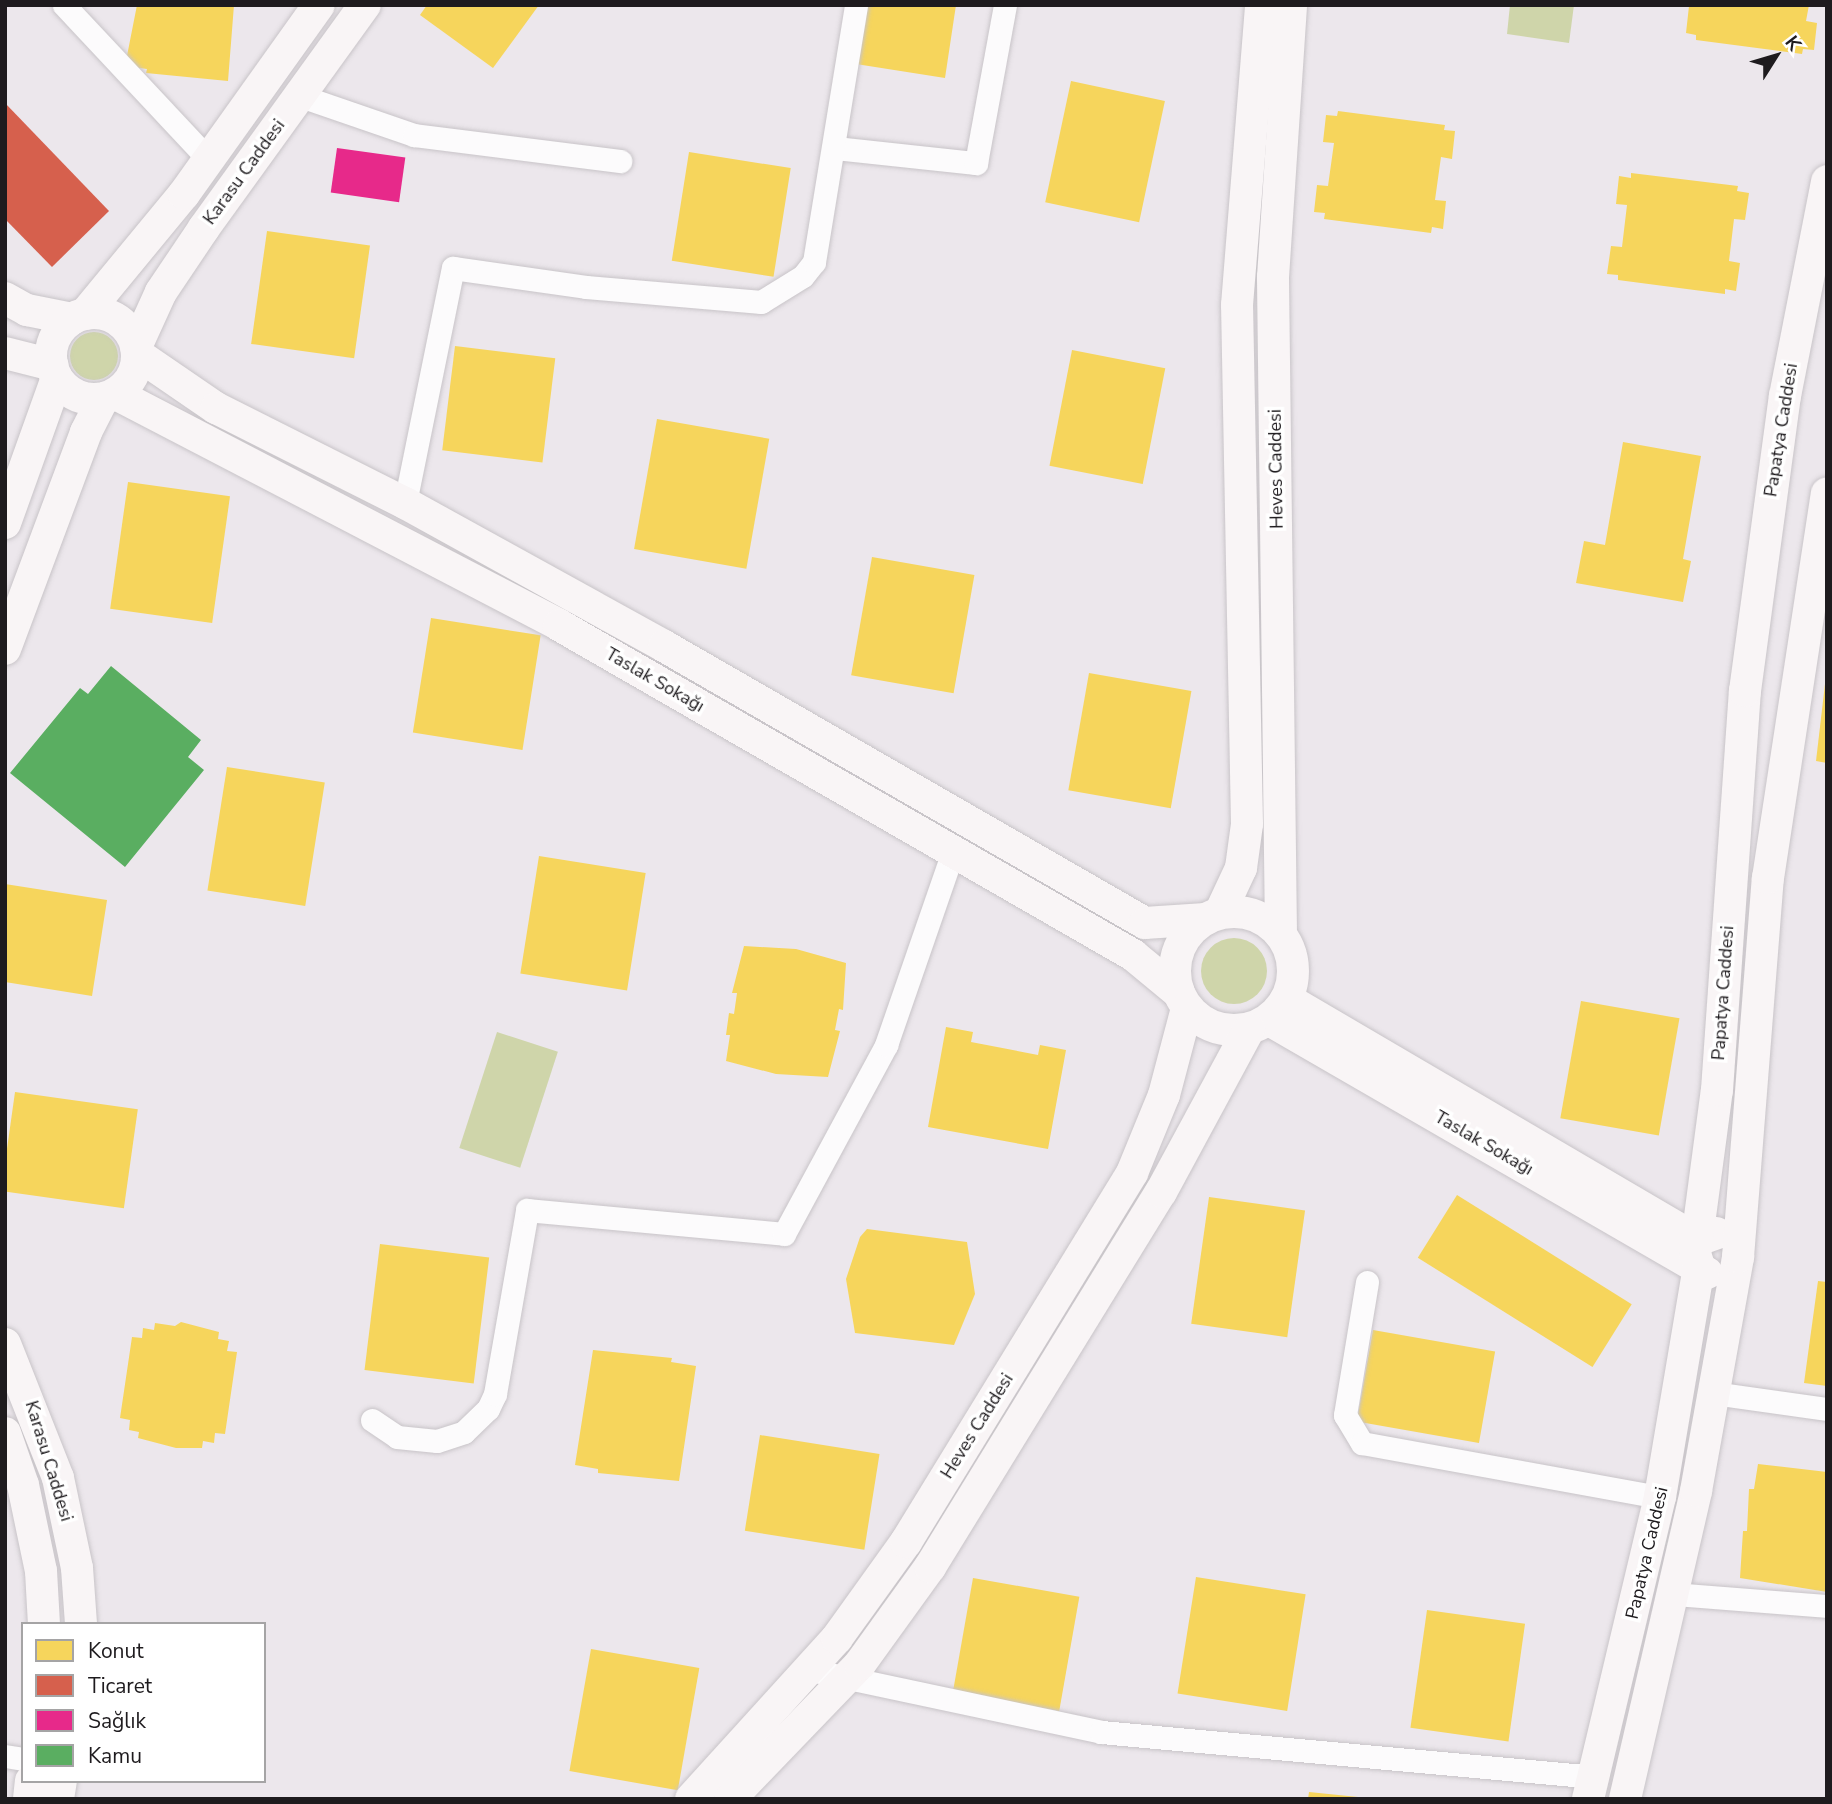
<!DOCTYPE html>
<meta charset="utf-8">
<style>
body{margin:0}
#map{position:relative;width:1832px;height:1804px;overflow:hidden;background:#ece7ec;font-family:"Nunito Sans",sans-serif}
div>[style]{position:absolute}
.green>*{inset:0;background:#cfd5aa;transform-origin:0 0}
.round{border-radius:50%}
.homes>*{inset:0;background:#f6d55c;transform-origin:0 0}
.shops>*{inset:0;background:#d6604d}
.health>*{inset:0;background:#e7298a;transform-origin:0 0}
.public>*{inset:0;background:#5aae61}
.roads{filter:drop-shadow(0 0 2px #c8c4c8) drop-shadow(0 0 2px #c8c4c8)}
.street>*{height:23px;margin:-11.5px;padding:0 11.5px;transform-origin:11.5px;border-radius:11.5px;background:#fcfbfc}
.secondary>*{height:32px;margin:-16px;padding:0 16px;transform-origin:16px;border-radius:16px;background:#f9f5f6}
.secondary>.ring{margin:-16px;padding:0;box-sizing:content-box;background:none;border:32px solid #f9f5f6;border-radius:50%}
span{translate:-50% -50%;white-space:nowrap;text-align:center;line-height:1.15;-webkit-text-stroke:7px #fff;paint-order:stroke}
.street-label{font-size:18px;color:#1e1b1e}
.frame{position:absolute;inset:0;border:7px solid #1e1b1e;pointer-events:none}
.legend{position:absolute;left:21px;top:1622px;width:245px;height:161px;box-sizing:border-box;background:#fff;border:2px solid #a5a4a5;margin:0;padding:9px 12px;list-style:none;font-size:21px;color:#1e1b1e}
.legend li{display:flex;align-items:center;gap:14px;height:35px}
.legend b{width:35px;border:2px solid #a5a4a5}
.north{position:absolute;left:1741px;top:21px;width:70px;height:70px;-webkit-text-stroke:5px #fff;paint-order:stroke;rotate:53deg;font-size:19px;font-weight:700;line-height:28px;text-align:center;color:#1e1b1e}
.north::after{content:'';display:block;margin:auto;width:24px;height:32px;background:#1e1b1e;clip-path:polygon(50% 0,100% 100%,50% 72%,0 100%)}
</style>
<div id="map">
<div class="green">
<i style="clip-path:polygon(1510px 5px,1574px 5px,1569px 43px,1507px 34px)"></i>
<i class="round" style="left:70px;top:332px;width:48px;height:48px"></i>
<i class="round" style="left:1201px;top:938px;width:66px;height:66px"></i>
<i style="left:497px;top:1032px;width:64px;height:122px;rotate:18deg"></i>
</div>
<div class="homes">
<i style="clip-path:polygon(137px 5px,234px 5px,228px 81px,146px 73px,147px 69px,125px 66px)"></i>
<i style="clip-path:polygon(427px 5px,539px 5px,493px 68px,420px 15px)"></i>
<i style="clip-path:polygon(865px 5px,956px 5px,945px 78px,856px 64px)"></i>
<i style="clip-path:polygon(1809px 5px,1806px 21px,1817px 23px,1814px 50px,1803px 49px,1802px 54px,1696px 40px,1696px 35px,1686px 33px,1689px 6px)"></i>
<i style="left:1071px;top:81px;width:96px;height:124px;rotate:12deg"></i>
<i style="clip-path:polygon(1338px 111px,1445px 125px,1444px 130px,1455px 131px,1452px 159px,1441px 157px,1435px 200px,1446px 201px,1443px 229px,1432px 227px,1431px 233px,1324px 219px,1325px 213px,1314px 212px,1317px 185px,1328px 186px,1334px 143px,1323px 142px,1326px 115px,1337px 116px)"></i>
<i style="left:689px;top:152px;width:103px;height:110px;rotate:9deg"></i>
<i style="clip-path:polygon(1631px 173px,1738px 186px,1737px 191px,1749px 193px,1745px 220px,1734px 219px,1729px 261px,1740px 263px,1736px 291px,1725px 289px,1725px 294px,1618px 280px,1618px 275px,1607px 274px,1611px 246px,1622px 247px,1627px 205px,1616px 204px,1619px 176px,1631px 178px)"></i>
<i style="left:267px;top:231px;width:104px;height:114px;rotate:8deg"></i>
<i style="left:455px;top:346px;width:101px;height:105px;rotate:7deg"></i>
<i style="left:1072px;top:350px;width:95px;height:118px;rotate:11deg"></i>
<i style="left:657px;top:419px;width:114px;height:132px;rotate:10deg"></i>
<i style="clip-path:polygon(1623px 442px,1701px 456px,1683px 559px,1691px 561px,1683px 602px,1576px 583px,1584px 541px,1605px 545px)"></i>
<i style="left:128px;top:482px;width:103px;height:128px;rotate:8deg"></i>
<i style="left:872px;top:557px;width:104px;height:120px;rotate:10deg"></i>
<i style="left:431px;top:618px;width:111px;height:116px;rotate:9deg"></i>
<i style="left:1089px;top:673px;width:104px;height:119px;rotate:10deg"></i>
<i style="clip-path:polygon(1825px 684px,1827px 684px,1827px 763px,1816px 761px)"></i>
<i style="left:227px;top:767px;width:99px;height:125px;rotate:9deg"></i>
<i style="left:539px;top:856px;width:108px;height:119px;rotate:9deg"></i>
<i style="clip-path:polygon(5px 884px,107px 900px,92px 996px,5px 982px)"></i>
<i style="clip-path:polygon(744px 946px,796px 949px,846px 963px,843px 1010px,839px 1009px,835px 1030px,840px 1031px,828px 1077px,776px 1074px,726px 1061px,730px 1035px,726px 1035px,729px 1013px,734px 1014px,737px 993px,732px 993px)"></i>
<i style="left:1581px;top:1001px;width:100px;height:119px;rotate:10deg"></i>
<i style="clip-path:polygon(946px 1027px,973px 1032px,971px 1042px,1038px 1055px,1040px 1045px,1066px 1050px,1048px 1149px,928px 1127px)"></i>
<i style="left:15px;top:1092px;width:124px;height:100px;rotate:8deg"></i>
<i style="left:1457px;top:1195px;width:206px;height:74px;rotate:32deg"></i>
<i style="left:1209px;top:1197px;width:97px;height:128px;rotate:8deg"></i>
<i style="clip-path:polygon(867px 1229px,967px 1242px,975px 1294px,954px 1345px,855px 1333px,846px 1279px,860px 1237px)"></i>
<i style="left:380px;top:1244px;width:110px;height:127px;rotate:7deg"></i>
<i style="clip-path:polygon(1818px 1281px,1827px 1282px,1827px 1386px,1804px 1383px)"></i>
<i style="clip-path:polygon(181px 1322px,219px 1332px,218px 1339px,229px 1341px,227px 1351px,237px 1352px,225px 1434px,215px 1433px,214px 1443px,203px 1441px,202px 1448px,176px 1448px,138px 1438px,139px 1432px,129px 1430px,130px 1420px,120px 1418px,132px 1337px,142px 1338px,143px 1328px,154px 1330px,155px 1323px,175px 1326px)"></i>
<i style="left:1373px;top:1330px;width:124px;height:93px;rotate:10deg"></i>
<i style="clip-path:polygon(593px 1350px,672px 1358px,671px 1362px,696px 1366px,679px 1481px,598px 1473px,598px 1469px,575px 1465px)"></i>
<i style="left:760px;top:1435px;width:121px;height:97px;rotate:9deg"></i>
<i style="clip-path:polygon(1758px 1464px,1827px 1472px,1827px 1592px,1740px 1578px,1743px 1531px,1747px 1531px,1749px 1489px,1754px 1489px)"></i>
<i style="left:1196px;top:1577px;width:111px;height:118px;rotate:9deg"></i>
<i style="left:973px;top:1578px;width:108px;height:116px;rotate:10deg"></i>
<i style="left:1427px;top:1610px;width:99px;height:119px;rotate:8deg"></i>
<i style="left:591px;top:1649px;width:110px;height:124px;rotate:10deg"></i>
<i style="clip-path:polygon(1309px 1792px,1358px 1797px,1358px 1799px,1308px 1799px)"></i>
</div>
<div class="shops">
<i style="clip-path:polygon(5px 103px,109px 211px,52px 267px,5px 219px)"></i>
</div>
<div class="health">
<i style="left:337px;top:148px;width:69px;height:45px;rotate:8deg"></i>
</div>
<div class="public">
<i style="clip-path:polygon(111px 666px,201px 740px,188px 757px,204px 770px,125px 867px,10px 773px,80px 688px,88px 694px)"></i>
</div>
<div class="roads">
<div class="street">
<i style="left:64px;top:5px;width:212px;rotate:46.9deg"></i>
<i style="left:298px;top:95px;width:123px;rotate:19deg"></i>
<i style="left:414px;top:135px;width:208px;rotate:7.2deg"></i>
<i style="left:835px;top:148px;width:142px;rotate:6.1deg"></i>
<i style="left:976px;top:163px;width:161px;rotate:-79.6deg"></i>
<i style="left:405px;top:503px;width:240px;rotate:-78.5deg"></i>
<i style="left:453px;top:268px;width:134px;rotate:8.1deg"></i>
<i style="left:586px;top:287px;width:176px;rotate:4.9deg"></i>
<i style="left:761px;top:302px;width:49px;rotate:-31.8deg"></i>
<i style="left:803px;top:276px;width:18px;rotate:-52deg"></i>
<i style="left:814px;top:262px;width:260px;rotate:-80.7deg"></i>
<i style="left:1367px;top:1282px;width:135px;rotate:99.4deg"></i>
<i style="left:1345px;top:1415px;width:33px;rotate:59deg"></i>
<i style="left:1362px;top:1443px;width:303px;rotate:10.3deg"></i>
<i style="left:1713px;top:1393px;width:115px;rotate:8deg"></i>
<i style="left:372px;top:1420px;width:30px;rotate:34deg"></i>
<i style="left:397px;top:1437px;width:40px;rotate:5.7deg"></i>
<i style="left:437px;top:1441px;width:28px;rotate:-18deg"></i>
<i style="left:464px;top:1432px;width:33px;rotate:-44deg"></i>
<i style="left:488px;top:1409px;width:17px;rotate:-65deg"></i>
<i style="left:495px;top:1394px;width:187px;rotate:-80.1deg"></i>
<i style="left:527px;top:1210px;width:258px;rotate:5.3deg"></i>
<i style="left:784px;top:1234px;width:215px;rotate:-61.6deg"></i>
<i style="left:886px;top:1045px;width:204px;rotate:-70.9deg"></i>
<i style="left:1674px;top:1594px;width:153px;rotate:4.5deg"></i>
<i style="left:810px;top:1670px;width:298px;rotate:12deg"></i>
<i style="left:1101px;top:1732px;width:494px;rotate:5.2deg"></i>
<i style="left:5px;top:1756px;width:18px;rotate:9deg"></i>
</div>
<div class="secondary">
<i style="left:5px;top:298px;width:25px;rotate:29deg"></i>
<i style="left:27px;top:310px;width:46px;rotate:11.3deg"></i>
<i class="ring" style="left:51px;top:313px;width:54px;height:54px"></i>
<i style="left:85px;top:314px;width:156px;rotate:-50.5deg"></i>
<i style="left:184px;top:194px;width:232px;rotate:-54.5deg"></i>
<i style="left:136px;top:347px;width:60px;rotate:-65.6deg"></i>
<i style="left:161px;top:292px;width:77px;rotate:-56.1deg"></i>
<i style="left:204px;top:228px;width:275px;rotate:-54.2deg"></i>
<i style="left:5px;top:353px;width:49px;rotate:14.3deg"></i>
<i style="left:137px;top:354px;width:96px;rotate:34.4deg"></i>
<i style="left:216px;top:408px;width:212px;rotate:26.7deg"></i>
<i style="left:405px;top:503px;width:296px;rotate:28.9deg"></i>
<i style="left:664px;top:646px;width:555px;rotate:29.94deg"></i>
<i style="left:1145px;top:923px;width:60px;rotate:-3.8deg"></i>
<i style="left:116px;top:394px;width:500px;rotate:27.5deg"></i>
<i style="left:559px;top:625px;width:662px;rotate:29.9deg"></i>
<i style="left:1133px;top:955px;width:60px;rotate:39.6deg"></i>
<i style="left:5px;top:523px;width:154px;rotate:-70.3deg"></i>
<i style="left:5px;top:649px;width:232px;rotate:-69.5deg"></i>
<i style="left:86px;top:432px;width:37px;rotate:-63deg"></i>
<i class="ring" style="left:1175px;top:912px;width:86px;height:86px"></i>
<i style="left:1220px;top:913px;width:50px;rotate:-65deg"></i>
<i style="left:1241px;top:868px;width:44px;rotate:-82.2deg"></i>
<i style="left:1247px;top:824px;width:519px;rotate:-91.1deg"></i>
<i style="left:1237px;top:305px;width:301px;rotate:-85.4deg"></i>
<i style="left:1281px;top:934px;width:657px;rotate:-90.7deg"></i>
<i style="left:1273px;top:277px;width:273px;rotate:-86.2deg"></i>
<i style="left:1287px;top:999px;width:476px;rotate:30.4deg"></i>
<i style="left:1698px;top:1240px;width:20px;rotate:-20deg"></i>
<i style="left:1269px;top:1020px;width:506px;rotate:30.01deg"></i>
<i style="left:5px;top:1344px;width:144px;rotate:68.4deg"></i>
<i style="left:58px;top:1478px;width:92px;rotate:78.1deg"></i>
<i style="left:77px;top:1568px;width:56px;rotate:85.9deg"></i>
<i style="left:5px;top:1433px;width:55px;rotate:70.9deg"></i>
<i style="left:23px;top:1485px;width:88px;rotate:78.2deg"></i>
<i style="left:41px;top:1571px;width:53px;rotate:86.8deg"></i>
<i style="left:29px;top:1799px;width:18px;rotate:-84deg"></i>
<i style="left:58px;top:1799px;width:18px;rotate:-81deg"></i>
<i style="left:691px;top:1799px;width:217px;rotate:-47.8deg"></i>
<i style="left:837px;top:1638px;width:118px;rotate:-54.3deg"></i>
<i style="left:906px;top:1542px;width:433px;rotate:-58.5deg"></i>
<i style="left:1132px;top:1173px;width:84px;rotate:-67.7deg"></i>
<i style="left:1164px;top:1095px;width:90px;rotate:-75.2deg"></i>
<i style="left:730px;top:1799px;width:187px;rotate:-46.1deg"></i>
<i style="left:860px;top:1664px;width:120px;rotate:-54.2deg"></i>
<i style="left:930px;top:1567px;width:440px;rotate:-58.4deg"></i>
<i style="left:1161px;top:1192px;width:185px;rotate:-61.6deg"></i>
<i style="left:1588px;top:1799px;width:310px;rotate:-76.6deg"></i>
<i style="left:1660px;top:1497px;width:234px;rotate:-80.4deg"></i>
<i style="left:1699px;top:1266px;width:13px;rotate:-108deg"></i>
<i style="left:1695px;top:1254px;width:165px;rotate:-82.4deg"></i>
<i style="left:1717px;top:1090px;width:400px;rotate:-86deg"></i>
<i style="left:1745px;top:691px;width:298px;rotate:-82.3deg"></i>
<i style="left:1785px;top:396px;width:219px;rotate:-78.9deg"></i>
<i style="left:1625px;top:1799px;width:316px;rotate:-77deg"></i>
<i style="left:1696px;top:1491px;width:238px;rotate:-79.8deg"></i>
<i style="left:1738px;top:1257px;width:380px;rotate:-85.5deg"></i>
<i style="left:1768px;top:878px;width:389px;rotate:-81.3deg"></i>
</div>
</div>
<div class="street-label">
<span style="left:244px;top:172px;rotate:-54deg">Karasu Caddesi</span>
<span style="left:1781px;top:430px;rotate:-81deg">Papatya Caddesi</span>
<span style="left:1276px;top:469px;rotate:-91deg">Heves Caddesi</span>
<span style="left:655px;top:680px;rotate:30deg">Taslak Sokağı</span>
<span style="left:1723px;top:993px;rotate:-86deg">Papatya Caddesi</span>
<span style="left:1484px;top:1143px;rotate:30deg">Taslak Sokağı</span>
<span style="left:977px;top:1426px;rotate:-58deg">Heves Caddesi</span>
<span style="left:49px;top:1461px;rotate:73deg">Karasu Caddesi</span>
<span style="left:1647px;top:1553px;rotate:-77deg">Papatya Caddesi</span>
</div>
<div class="frame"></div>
<ul class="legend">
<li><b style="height:19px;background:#f6d55c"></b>Konut</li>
<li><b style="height:19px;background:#d6604d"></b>Ticaret</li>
<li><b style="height:19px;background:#e7298a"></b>Sağlık</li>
<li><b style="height:19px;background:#5aae61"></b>Kamu</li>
</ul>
<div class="north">K</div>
</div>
